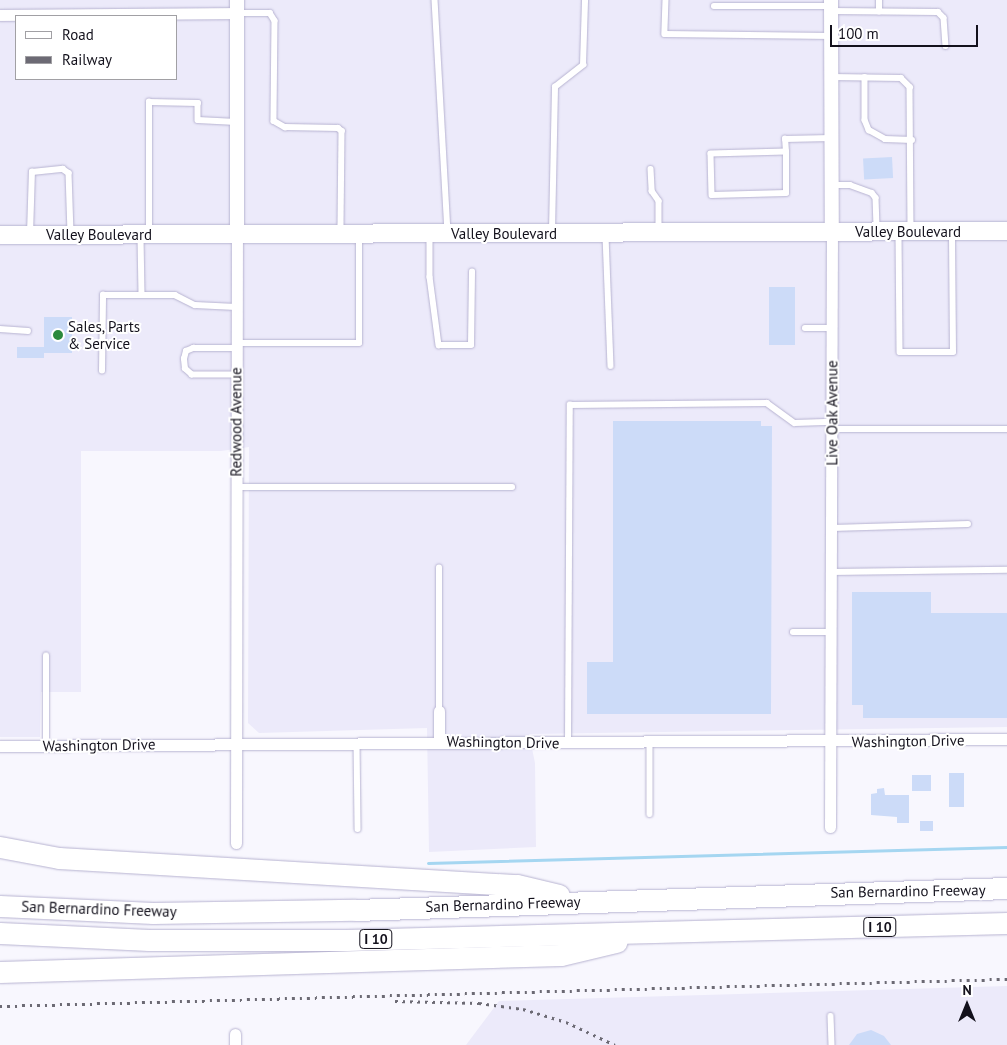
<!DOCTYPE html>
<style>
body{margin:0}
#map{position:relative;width:1007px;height:1045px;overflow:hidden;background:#f8f7fe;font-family:"PT Sans",sans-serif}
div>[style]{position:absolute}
.built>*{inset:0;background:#eceafa}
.stream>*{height:3px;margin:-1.5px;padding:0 1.5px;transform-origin:1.5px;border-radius:1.5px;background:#a5d6f1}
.building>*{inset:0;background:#ccdbf8;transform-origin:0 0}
.roads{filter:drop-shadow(0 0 1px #b7b3d1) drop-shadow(0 0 1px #b7b3d1)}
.service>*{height:5.5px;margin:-2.75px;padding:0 2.75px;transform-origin:2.75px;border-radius:2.75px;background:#fff}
.minor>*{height:11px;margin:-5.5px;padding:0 5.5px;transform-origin:5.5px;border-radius:5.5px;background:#fff}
.tertiary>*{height:14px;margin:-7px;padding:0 7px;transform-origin:7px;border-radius:7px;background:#fff}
.primary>*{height:18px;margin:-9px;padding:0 9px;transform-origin:9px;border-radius:9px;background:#fff}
.motorway>*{height:21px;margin:-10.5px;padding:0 10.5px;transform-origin:10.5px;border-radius:10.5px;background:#fff}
.rail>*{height:3px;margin-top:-1.5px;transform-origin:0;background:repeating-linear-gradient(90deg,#6c6a74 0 2.5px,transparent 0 7.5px)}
.dots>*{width:14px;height:14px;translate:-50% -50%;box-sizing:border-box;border:2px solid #fff;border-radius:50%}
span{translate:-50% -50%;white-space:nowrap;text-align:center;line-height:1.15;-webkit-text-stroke:4px #fff;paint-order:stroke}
.shield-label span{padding:1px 4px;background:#fff;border:1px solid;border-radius:4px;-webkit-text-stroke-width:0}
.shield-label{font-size:14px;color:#13111c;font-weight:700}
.street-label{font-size:15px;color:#13111c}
.poi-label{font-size:15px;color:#13111c}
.left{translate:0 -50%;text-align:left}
.legend{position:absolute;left:15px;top:15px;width:162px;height:65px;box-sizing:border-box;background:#fff;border:1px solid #a1a0a4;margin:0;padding:6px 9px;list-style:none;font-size:15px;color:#13111c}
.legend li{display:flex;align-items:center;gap:10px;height:25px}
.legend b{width:25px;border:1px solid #a1a0a4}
.north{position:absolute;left:942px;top:980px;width:50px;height:50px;-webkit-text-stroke:4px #fff;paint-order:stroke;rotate:0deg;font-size:14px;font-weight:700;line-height:20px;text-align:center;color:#13111c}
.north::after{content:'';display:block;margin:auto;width:18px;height:22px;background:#13111c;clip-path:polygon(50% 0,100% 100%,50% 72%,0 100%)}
.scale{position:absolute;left:830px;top:25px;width:148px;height:22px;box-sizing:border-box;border:2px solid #13111c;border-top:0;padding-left:6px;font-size:15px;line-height:18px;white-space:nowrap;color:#13111c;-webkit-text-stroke:4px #fff;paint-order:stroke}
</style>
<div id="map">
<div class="built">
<i style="clip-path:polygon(evenodd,0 0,1007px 0,1007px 727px,529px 734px,535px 763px,536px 847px,429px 852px,427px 728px,259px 733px,248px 723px,249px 447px,221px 451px,81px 451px,81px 692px,41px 692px,40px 737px,0 737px,0 0,16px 16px,176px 16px,176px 79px,16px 79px,16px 16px)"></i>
<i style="clip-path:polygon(1007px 986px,1007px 1045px,466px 1045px,499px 1001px)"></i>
</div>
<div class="stream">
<i style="left:428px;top:863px;width:579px;rotate:-1.58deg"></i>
</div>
<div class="building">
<i style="left:892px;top:157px;width:21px;height:29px;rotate:87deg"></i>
<i style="left:769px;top:287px;width:26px;height:58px"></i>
<i style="left:44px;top:317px;width:28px;height:36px"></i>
<i style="left:44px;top:347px;width:11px;height:27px;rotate:90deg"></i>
<i style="clip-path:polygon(613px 421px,761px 421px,761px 426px,772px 426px,771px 714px,587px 714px,587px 662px,613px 662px)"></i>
<i style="clip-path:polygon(852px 592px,931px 592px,931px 613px,1007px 613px,1007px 718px,863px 718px,863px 705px,852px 705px)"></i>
<i style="left:949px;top:773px;width:15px;height:34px"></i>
<i style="left:931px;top:775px;width:16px;height:19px;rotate:90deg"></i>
<i style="clip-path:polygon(884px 788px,885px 795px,909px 795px,909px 823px,897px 823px,897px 817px,871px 815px,871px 794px,877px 793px,877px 789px)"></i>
<i style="left:920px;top:821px;width:13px;height:10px"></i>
<i style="clip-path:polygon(871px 1030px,884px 1036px,891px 1045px,849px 1045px,857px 1034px)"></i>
</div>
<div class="roads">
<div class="service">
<i style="left:435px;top:0;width:232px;rotate:86.8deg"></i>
<i style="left:666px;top:0;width:34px;rotate:92deg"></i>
<i style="left:665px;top:34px;width:166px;rotate:0.7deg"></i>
<i style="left:714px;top:6px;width:117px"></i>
<i style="left:831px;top:11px;width:107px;rotate:0.5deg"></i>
<i style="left:938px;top:12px;width:8px;rotate:45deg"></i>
<i style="left:944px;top:18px;width:28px;rotate:86deg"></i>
<i style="left:879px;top:12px;width:12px;rotate:-90deg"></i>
<i style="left:238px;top:13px;width:32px"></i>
<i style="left:270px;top:13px;width:9px;rotate:58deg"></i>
<i style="left:275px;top:21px;width:100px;rotate:90.6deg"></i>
<i style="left:274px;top:121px;width:13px;rotate:29deg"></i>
<i style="left:285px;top:127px;width:53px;rotate:1.1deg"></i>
<i style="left:338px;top:128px;width:5px;rotate:37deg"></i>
<i style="left:342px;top:131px;width:101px;rotate:90.6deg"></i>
<i style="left:832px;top:77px;width:69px;rotate:0.8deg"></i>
<i style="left:901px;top:78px;width:13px;rotate:45deg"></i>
<i style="left:910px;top:87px;width:143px;rotate:89.6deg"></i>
<i style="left:865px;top:77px;width:43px;rotate:90deg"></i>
<i style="left:865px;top:120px;width:11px;rotate:68deg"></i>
<i style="left:869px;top:130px;width:18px;rotate:29deg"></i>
<i style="left:885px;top:139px;width:27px;rotate:2deg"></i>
<i style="left:786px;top:152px;width:75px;rotate:178.5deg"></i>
<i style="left:711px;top:154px;width:41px;rotate:88.6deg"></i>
<i style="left:712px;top:195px;width:74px;rotate:-1.5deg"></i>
<i style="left:786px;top:193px;width:41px;rotate:-90deg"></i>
<i style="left:786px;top:152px;width:13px;rotate:-94deg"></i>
<i style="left:785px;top:139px;width:46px;rotate:-1.2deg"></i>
<i style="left:651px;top:169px;width:22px;rotate:87deg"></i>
<i style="left:652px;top:191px;width:12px;rotate:55deg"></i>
<i style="left:659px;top:201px;width:30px;rotate:90deg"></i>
<i style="left:832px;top:185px;width:18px"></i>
<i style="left:850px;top:185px;width:23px;rotate:20deg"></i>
<i style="left:872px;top:193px;width:6px;rotate:51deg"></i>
<i style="left:876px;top:198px;width:32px;rotate:88deg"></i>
<i style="left:552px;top:231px;width:144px;rotate:-88.8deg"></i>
<i style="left:555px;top:87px;width:36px;rotate:-38deg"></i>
<i style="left:583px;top:65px;width:65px;rotate:-88.2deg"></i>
<i style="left:149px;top:233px;width:131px;rotate:-90deg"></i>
<i style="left:149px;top:102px;width:49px;rotate:1.2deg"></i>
<i style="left:198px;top:103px;width:17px;rotate:90deg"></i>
<i style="left:198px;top:120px;width:38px;rotate:3deg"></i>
<i style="left:30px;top:234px;width:62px;rotate:-88.2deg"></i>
<i style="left:32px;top:172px;width:31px;rotate:-6deg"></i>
<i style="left:63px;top:169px;width:7px;rotate:34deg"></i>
<i style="left:69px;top:173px;width:60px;rotate:88.1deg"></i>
<i style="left:899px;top:234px;width:118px;rotate:89.5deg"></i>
<i style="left:900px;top:352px;width:53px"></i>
<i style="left:953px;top:352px;width:119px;rotate:-90.5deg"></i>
<i style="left:430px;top:236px;width:41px;rotate:90deg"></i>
<i style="left:430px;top:277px;width:69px;rotate:82.5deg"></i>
<i style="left:439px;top:345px;width:32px"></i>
<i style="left:471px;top:345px;width:73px;rotate:-89.2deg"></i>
<i style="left:606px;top:236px;width:130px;rotate:87.8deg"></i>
<i style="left:141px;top:237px;width:58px;rotate:89deg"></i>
<i style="left:805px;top:328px;width:27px"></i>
<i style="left:0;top:329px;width:28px;rotate:4deg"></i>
<i style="left:236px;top:343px;width:123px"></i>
<i style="left:359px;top:343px;width:108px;rotate:-90deg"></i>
<i style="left:102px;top:371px;width:76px;rotate:-89.2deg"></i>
<i style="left:103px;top:295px;width:72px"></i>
<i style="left:175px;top:295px;width:22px;rotate:27deg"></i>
<i style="left:195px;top:305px;width:41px;rotate:2.8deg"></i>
<i style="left:236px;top:375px;width:44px;rotate:180deg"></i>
<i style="left:192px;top:375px;width:9px;rotate:-139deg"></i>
<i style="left:185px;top:369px;width:10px;rotate:-96deg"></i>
<i style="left:184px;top:359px;width:8px;rotate:-76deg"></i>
<i style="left:186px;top:351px;width:8px;rotate:-23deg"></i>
<i style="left:193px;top:348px;width:43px"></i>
<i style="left:832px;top:429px;width:175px"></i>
<i style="left:236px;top:487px;width:276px"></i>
<i style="left:832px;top:528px;width:136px;rotate:-1.7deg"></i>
<i style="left:831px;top:572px;width:176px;rotate:-0.7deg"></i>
<i style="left:793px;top:632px;width:38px"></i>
<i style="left:439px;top:711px;width:143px;rotate:-90deg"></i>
<i style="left:357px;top:742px;width:87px;rotate:89.3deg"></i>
<i style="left:568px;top:743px;width:338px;rotate:-89.7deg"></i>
<i style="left:570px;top:405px;width:197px;rotate:-0.6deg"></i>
<i style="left:767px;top:403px;width:34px;rotate:36deg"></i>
<i style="left:795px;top:423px;width:37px;rotate:-2deg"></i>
<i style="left:650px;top:743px;width:71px;rotate:90deg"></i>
<i style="left:46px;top:746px;width:90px;rotate:-90deg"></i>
<i style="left:831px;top:1016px;width:29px;rotate:88deg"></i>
</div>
<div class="minor">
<i style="left:0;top:15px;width:237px;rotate:-0.5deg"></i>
<i style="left:439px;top:711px;width:31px;rotate:90deg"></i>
<i style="left:0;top:746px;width:1007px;rotate:-0.4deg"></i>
<i style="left:830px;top:827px;width:595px;rotate:-89.81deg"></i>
<i style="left:236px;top:843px;width:608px;rotate:-89.91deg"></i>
<i style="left:235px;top:1034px;width:11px;rotate:90deg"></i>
</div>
<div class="tertiary">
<i style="left:831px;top:0;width:232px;rotate:89.8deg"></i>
<i style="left:237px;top:235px;width:235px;rotate:-90deg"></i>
</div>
<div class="primary">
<i style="left:0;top:235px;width:1007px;rotate:-0.23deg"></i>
</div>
<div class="motorway">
<i style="left:0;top:847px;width:60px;rotate:10.6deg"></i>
<i style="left:59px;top:858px;width:459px;rotate:3.4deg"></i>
<i style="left:517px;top:885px;width:43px;rotate:13.4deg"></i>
<i style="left:0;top:906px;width:153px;rotate:2.6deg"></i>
<i style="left:153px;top:913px;width:202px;rotate:-0.9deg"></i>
<i style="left:355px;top:910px;width:652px;rotate:-1.93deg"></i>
<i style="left:0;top:933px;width:149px;rotate:2.7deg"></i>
<i style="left:149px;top:940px;width:197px"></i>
<i style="left:346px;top:940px;width:661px;rotate:-1.47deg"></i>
<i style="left:0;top:972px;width:561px;rotate:-1.74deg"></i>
<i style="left:561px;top:955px;width:57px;rotate:-13.3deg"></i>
</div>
</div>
<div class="rail">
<i style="left:395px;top:1001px;width:84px;rotate:1.4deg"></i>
<i style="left:479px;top:1003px;width:44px;rotate:7.8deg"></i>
<i style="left:523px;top:1009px;width:45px;rotate:16.8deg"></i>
<i style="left:566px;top:1022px;width:54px;rotate:25.1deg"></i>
<i style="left:0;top:1006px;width:1007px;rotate:-1.54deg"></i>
</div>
<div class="dots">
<i style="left:58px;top:335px;background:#2a893c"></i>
</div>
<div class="shield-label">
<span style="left:880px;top:927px">I 10</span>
<span style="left:376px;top:939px">I 10</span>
</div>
<div class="street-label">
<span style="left:908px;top:232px">Valley Boulevard</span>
<span style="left:504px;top:234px">Valley Boulevard</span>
<span style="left:99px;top:235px">Valley Boulevard</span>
<span style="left:832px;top:413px;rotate:-90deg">Live Oak Avenue</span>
<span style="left:236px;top:422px;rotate:-90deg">Redwood Avenue</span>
<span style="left:908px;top:741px;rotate:-1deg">Washington Drive</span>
<span style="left:503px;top:742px;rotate:1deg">Washington Drive</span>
<span style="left:99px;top:745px;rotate:-1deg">Washington Drive</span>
<span style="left:908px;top:891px;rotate:-1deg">San Bernardino Freeway</span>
<span style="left:503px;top:904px;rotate:-2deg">San Bernardino Freeway</span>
<span style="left:99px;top:909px;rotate:2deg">San Bernardino Freeway</span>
</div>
<div class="poi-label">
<span class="left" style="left:68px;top:335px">Sales, Parts<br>&amp; Service</span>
</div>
<ul class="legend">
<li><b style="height:6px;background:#fff"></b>Road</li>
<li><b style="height:6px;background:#6c6a74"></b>Railway</li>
</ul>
<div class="north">N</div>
<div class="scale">100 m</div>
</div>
